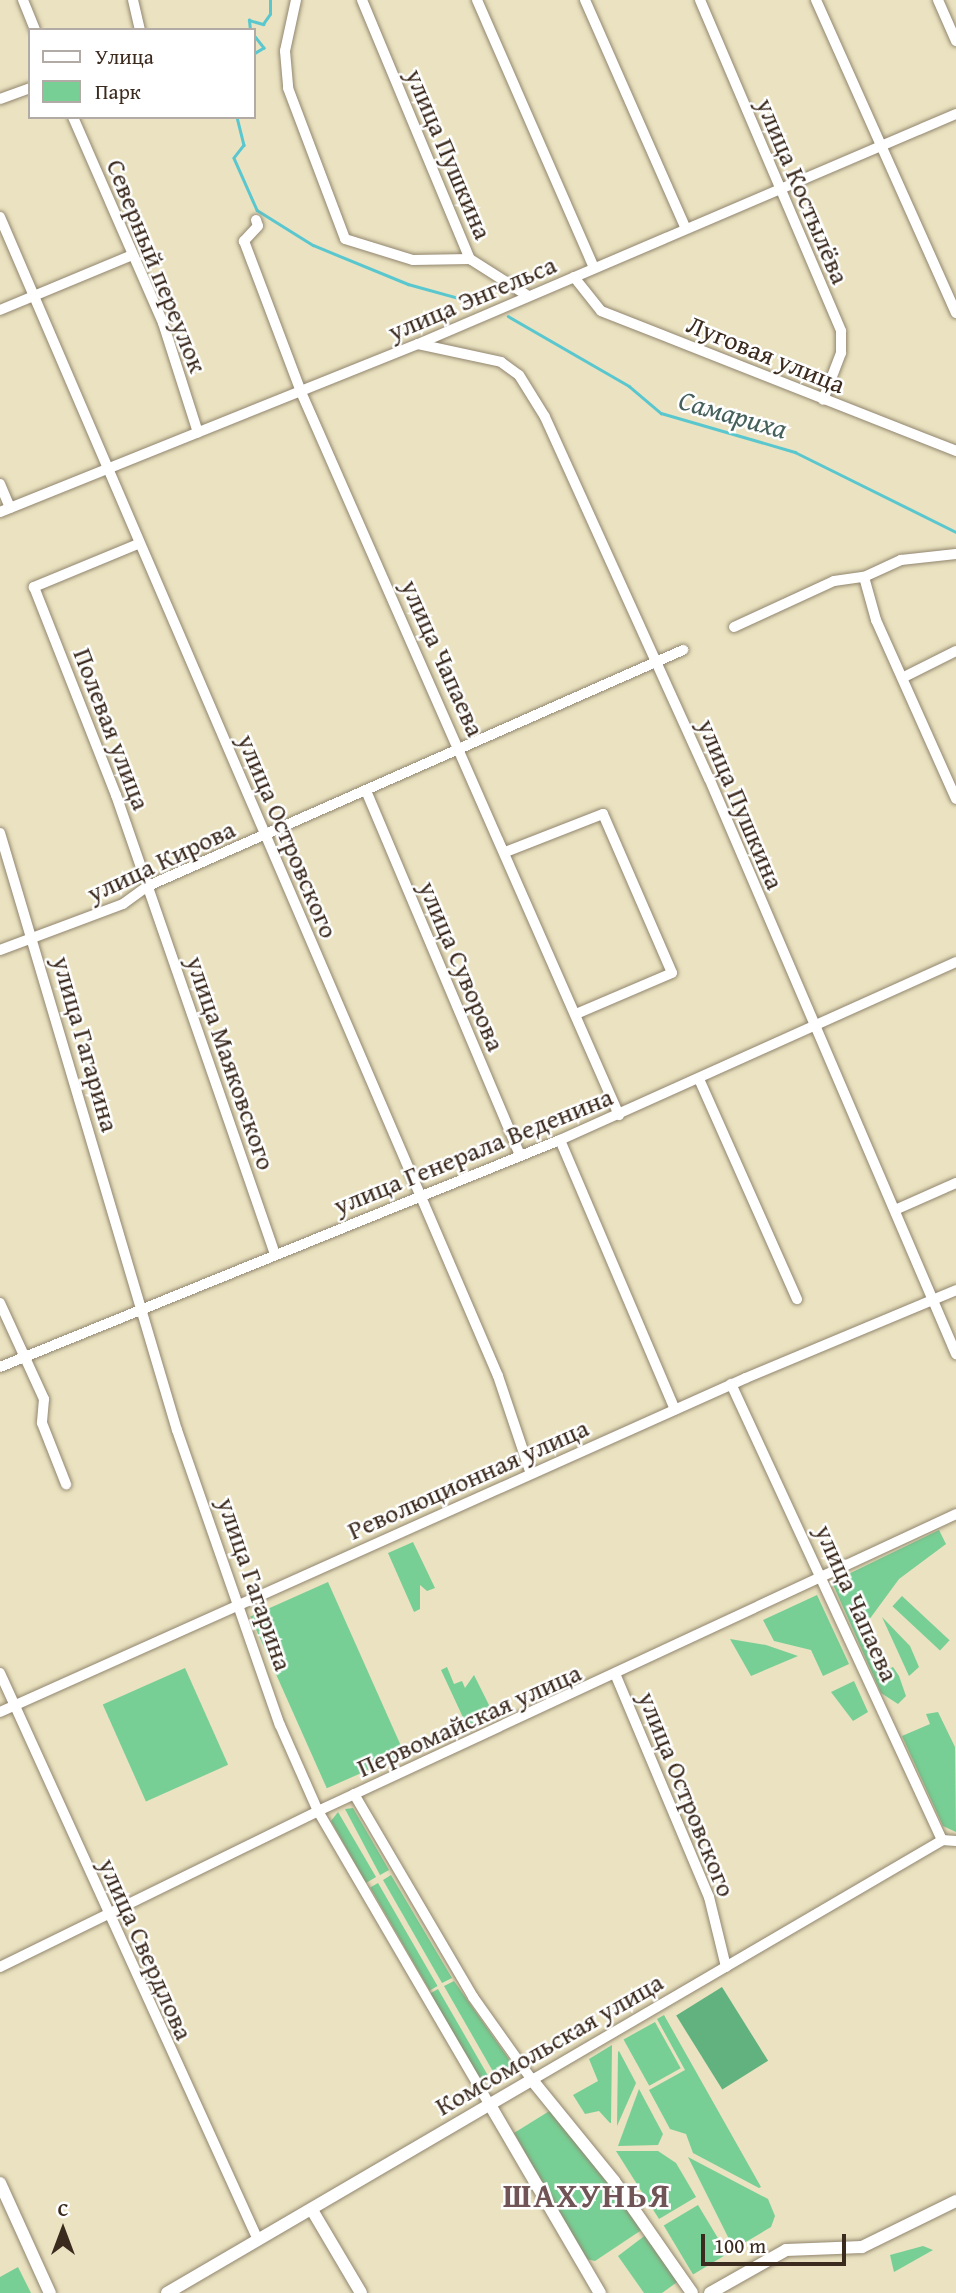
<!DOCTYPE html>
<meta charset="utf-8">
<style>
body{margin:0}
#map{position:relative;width:956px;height:2293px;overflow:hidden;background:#eae2c0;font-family:"Gentium Book Plus",serif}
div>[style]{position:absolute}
.green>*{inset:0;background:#77cf95;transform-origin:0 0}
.forest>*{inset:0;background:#61b27e;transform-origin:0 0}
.stream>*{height:2.5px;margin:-1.25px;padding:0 1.25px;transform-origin:1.25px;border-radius:1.25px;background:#5ac7cf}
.roads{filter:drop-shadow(0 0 2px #92866f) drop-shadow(0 0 2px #92866f)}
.minor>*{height:10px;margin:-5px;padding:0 5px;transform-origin:5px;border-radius:5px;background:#fff}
.tertiary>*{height:12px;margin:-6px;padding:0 6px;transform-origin:6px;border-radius:6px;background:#fff}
span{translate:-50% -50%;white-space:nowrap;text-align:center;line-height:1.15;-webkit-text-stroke:5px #fff;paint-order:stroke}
.street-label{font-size:26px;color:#3b2a1e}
.water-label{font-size:28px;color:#46615c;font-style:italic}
.district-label{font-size:33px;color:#705456;font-weight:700;letter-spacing:2px}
.legend{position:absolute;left:28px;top:28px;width:228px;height:91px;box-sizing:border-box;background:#fff;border:2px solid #b1aaa5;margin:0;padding:9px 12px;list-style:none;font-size:21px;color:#3b2a1e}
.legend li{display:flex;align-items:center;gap:14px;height:35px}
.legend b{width:35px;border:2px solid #b1aaa5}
.north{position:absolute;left:28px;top:2195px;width:70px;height:70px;-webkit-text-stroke:5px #fff;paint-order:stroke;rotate:0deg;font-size:19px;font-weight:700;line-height:28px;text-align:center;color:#3b2a1e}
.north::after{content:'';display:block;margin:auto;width:24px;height:32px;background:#3b2a1e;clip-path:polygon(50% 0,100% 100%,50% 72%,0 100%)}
.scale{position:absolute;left:701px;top:2234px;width:145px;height:32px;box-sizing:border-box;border:4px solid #3b2a1e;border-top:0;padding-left:9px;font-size:21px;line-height:24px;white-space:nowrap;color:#3b2a1e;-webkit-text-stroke:5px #fff;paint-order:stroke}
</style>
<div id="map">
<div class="green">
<i style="clip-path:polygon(939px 1530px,946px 1544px,899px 1579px,866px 1624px,886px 1670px,893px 1667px,899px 1676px,906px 1696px,898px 1704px,881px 1693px,832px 1582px)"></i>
<i style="clip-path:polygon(413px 1542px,435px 1588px,427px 1591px,420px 1585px,420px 1609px,414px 1612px,388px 1553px)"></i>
<i style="left:328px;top:1582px;width:188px;height:85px;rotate:66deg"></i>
<i style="clip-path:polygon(817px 1595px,849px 1664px,823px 1676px,811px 1650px,774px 1641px,763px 1620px)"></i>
<i style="left:902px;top:1596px;width:65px;height:14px;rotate:43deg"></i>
<i style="clip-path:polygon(882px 1617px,910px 1646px,919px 1667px,909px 1676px)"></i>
<i style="clip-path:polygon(730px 1639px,766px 1645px,798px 1656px,751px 1676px)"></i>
<i style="clip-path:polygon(447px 1667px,454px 1684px,462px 1681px,465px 1688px,474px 1675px,493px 1713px,467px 1726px,441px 1670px)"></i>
<i style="left:185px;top:1668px;width:106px;height:90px;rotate:66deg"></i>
<i style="clip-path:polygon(854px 1681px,868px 1712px,853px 1721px,831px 1692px)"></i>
<i style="clip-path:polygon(938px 1712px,955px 1747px,956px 1832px,943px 1826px,902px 1736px,930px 1724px,926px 1714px)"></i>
<i style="clip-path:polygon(353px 1808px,389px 1870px,380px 1875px,345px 1809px)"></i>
<i style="clip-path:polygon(338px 1812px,376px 1877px,366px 1883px,331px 1821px)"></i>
<i style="clip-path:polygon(391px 1875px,452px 1978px,442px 1983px,383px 1880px)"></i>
<i style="left:378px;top:1883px;width:119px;height:9px;rotate:60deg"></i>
<i style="clip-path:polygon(454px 1981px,513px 2065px,495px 2075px,444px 1986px)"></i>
<i style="left:438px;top:1989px;width:103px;height:9px;rotate:60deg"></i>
<i style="clip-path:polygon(664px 2015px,761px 2187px,759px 2188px,693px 2153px,686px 2134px,670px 2129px,649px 2090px,685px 2070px,657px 2019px)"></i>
<i style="left:655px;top:2022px;width:53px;height:36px;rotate:61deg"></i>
<i style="clip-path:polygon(612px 2045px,611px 2123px,610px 2123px,599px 2111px,585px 2114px,573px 2095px,598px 2081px,589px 2059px)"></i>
<i style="clip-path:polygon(619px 2051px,636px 2083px,617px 2126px,618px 2052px)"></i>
<i style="clip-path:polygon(639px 2089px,663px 2134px,658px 2145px,618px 2146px)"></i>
<i style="clip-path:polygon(551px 2110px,643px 2229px,595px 2261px,586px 2259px,514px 2133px)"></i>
<i style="clip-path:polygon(616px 2151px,658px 2151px,676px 2163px,696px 2197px,659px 2219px)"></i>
<i style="clip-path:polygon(688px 2157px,768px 2199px,775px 2216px,771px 2227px,734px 2249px)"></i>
<i style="left:698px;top:2205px;width:57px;height:40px;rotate:59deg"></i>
<i style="clip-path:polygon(647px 2234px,680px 2280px,662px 2293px,644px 2293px,618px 2256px)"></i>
<i style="clip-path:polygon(923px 2246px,933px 2250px,894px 2272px,890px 2255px)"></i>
<i style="clip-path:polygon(18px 2267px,31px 2293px,0 2293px,0 2277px)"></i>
</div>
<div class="forest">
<i style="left:722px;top:1987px;width:87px;height:54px;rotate:58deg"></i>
</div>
<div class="stream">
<i style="left:250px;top:30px;width:10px;rotate:-96deg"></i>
<i style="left:249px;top:20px;width:15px;rotate:16deg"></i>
<i style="left:263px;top:24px;width:12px;rotate:-55deg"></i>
<i style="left:270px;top:14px;width:14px;rotate:-90deg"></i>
<i style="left:254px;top:35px;width:16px;rotate:52deg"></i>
<i style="left:264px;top:48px;width:12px;rotate:149deg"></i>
<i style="left:237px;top:117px;width:29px;rotate:76deg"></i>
<i style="left:244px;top:145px;width:16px;rotate:128deg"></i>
<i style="left:234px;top:158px;width:57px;rotate:66.1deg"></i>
<i style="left:257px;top:210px;width:66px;rotate:32deg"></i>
<i style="left:313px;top:245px;width:103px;rotate:22.3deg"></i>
<i style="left:408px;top:284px;width:75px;rotate:15.5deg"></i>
<i style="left:508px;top:316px;width:140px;rotate:30deg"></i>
<i style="left:629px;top:386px;width:42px;rotate:40.2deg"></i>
<i style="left:661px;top:413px;width:140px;rotate:16.2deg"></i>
<i style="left:795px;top:452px;width:180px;rotate:26.4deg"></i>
</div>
<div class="roads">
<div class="minor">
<i style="left:23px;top:0;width:32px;rotate:68deg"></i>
<i style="left:133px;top:0;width:31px;rotate:77deg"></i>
<i style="left:296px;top:0;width:52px;rotate:102.2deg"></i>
<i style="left:285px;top:51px;width:37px;rotate:85deg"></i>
<i style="left:288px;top:88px;width:161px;rotate:69.3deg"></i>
<i style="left:345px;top:239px;width:71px;rotate:17.2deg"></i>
<i style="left:413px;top:260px;width:57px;rotate:-1deg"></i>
<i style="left:362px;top:0;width:281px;rotate:67.4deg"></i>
<i style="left:470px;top:259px;width:69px;rotate:32.5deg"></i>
<i style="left:477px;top:0;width:292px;rotate:66.4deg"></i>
<i style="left:585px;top:0;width:250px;rotate:66.2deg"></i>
<i style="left:700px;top:0;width:360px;rotate:66.9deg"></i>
<i style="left:841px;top:331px;width:22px;rotate:90deg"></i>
<i style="left:841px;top:353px;width:50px;rotate:111deg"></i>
<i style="left:816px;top:0;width:343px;rotate:65.9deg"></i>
<i style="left:938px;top:0;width:45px;rotate:66.3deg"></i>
<i style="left:0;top:99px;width:32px;rotate:-20deg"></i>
<i style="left:73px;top:117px;width:225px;rotate:66.4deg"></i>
<i style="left:163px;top:323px;width:115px;rotate:72.3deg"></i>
<i style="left:0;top:217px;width:1261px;rotate:66.75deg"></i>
<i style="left:498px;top:1376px;width:103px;rotate:71.4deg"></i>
<i style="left:256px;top:220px;width:6px;rotate:72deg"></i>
<i style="left:258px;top:226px;width:21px;rotate:133deg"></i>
<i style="left:244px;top:241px;width:161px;rotate:69.3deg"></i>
<i style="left:301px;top:392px;width:790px;rotate:66.26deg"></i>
<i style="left:574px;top:277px;width:43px;rotate:51.5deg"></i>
<i style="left:601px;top:311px;width:382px;rotate:21.5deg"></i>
<i style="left:0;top:310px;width:143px;rotate:-22.6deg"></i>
<i style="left:418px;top:344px;width:85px;rotate:12.2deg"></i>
<i style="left:501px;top:362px;width:22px;rotate:36deg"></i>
<i style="left:519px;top:375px;width:49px;rotate:58.2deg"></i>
<i style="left:545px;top:417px;width:397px;rotate:65.6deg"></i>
<i style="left:709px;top:778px;width:627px;rotate:66.79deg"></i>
<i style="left:0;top:484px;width:26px;rotate:67deg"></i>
<i style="left:0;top:512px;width:450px;rotate:-21.9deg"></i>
<i style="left:418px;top:344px;width:585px;rotate:-23.15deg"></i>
<i style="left:138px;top:544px;width:113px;rotate:157.5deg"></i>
<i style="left:34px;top:587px;width:224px;rotate:68.5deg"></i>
<i style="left:116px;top:795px;width:485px;rotate:70.9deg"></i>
<i style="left:864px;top:577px;width:45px;rotate:74.4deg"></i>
<i style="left:876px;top:620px;width:196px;rotate:65.9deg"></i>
<i style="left:734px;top:627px;width:110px;rotate:-24.7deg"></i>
<i style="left:834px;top:581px;width:30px;rotate:-8deg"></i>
<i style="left:864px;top:577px;width:41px;rotate:-24.7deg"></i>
<i style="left:901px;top:560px;width:55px;rotate:-6.2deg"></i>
<i style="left:904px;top:677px;width:58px;rotate:-26.6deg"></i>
<i style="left:367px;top:793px;width:393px;rotate:67.1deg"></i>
<i style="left:0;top:833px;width:623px;rotate:73.49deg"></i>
<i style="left:177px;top:1430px;width:312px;rotate:70.8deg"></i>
<i style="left:280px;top:1725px;width:94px;rotate:66.2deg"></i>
<i style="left:318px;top:1811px;width:341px;rotate:59.7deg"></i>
<i style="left:508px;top:851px;width:102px;rotate:-21.3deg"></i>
<i style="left:603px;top:814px;width:173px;rotate:66.5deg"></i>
<i style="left:672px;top:973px;width:104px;rotate:156.9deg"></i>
<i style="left:0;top:950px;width:131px;rotate:-20.5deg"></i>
<i style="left:123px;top:904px;width:31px;rotate:-36deg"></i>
<i style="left:148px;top:886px;width:585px;rotate:-23.8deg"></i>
<i style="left:699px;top:1079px;width:241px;rotate:66deg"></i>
<i style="left:560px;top:1140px;width:293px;rotate:66.9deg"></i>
<i style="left:895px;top:1210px;width:67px;rotate:-23.9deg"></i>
<i style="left:0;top:1303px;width:106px;rotate:65.4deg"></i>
<i style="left:44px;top:1399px;width:24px;rotate:95deg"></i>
<i style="left:42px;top:1423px;width:66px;rotate:68.5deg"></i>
<i style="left:0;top:1367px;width:604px;rotate:-22.07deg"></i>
<i style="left:560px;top:1140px;width:434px;rotate:-24.2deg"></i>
<i style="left:731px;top:1384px;width:502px;rotate:65.17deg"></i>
<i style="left:0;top:1673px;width:623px;rotate:65.53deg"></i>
<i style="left:616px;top:1676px;width:240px;rotate:67.2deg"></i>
<i style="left:709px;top:1897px;width:72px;rotate:76.3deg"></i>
<i style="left:0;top:1712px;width:817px;rotate:-24.12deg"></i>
<i style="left:746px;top:1378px;width:228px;rotate:-22.7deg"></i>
<i style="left:354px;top:1794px;width:235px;rotate:59.6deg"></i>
<i style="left:473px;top:1997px;width:102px;rotate:54.6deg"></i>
<i style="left:532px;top:2080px;width:475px;rotate:-30.3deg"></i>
<i style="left:942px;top:1840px;width:14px;rotate:4deg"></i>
<i style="left:0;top:1967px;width:354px;rotate:-26.1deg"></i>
<i style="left:318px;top:1811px;width:704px;rotate:-24.96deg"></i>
</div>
<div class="tertiary">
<i style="left:490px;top:2105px;width:218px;rotate:59.7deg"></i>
<i style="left:0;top:2183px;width:121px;rotate:65.6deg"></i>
<i style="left:312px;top:2210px;width:96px;rotate:59.4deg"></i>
<i style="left:167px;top:2293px;width:423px;rotate:-30.3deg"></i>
<i style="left:532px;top:2080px;width:130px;rotate:50.9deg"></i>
<i style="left:614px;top:2181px;width:136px;rotate:55.1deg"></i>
<i style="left:710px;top:2293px;width:87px;rotate:-29.5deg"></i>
<i style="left:786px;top:2250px;width:76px;rotate:-2.3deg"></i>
<i style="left:862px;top:2247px;width:105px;rotate:-26.1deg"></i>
</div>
</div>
<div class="street-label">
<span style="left:449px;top:154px;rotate:67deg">улица Пушкина</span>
<span style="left:803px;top:191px;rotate:67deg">улица Костылёва</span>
<span style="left:157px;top:266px;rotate:68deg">Северный переулок</span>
<span style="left:472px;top:298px;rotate:-23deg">улица Энгельса</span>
<span style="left:766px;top:354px;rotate:22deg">Луговая улица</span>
<span style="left:443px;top:658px;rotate:66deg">улица Чапаева</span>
<span style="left:112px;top:729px;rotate:69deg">Полевая улица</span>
<span style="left:741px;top:804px;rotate:67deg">улица Пушкина</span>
<span style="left:288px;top:836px;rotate:67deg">улица Островского</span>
<span style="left:161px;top:861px;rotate:-25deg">улица Кирова</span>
<span style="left:462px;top:966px;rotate:67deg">улица Суворова</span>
<span style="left:86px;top:1044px;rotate:74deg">улица Гагарина</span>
<span style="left:231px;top:1063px;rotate:71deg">улица Маяковского</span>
<span style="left:473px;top:1151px;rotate:-22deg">улица Генерала Веденина</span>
<span style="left:468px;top:1479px;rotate:-24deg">Революционная улица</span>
<span style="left:255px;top:1584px;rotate:71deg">улица Гагарина</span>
<span style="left:857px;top:1603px;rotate:66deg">улица Чапаева</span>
<span style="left:469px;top:1720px;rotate:-24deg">Первомайская улица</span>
<span style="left:687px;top:1794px;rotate:68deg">улица Островского</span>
<span style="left:146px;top:1949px;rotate:66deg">улица Свердлова</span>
<span style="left:549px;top:2044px;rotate:-30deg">Комсомольская улица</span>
</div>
<div class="water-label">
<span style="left:733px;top:414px;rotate:16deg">Самариха</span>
</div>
<div class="district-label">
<span style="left:587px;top:2196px">ШАХУНЬЯ</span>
</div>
<ul class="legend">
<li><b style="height:9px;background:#fff"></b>Улица</li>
<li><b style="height:19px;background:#77cf95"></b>Парк</li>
</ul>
<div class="north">С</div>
<div class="scale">100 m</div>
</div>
